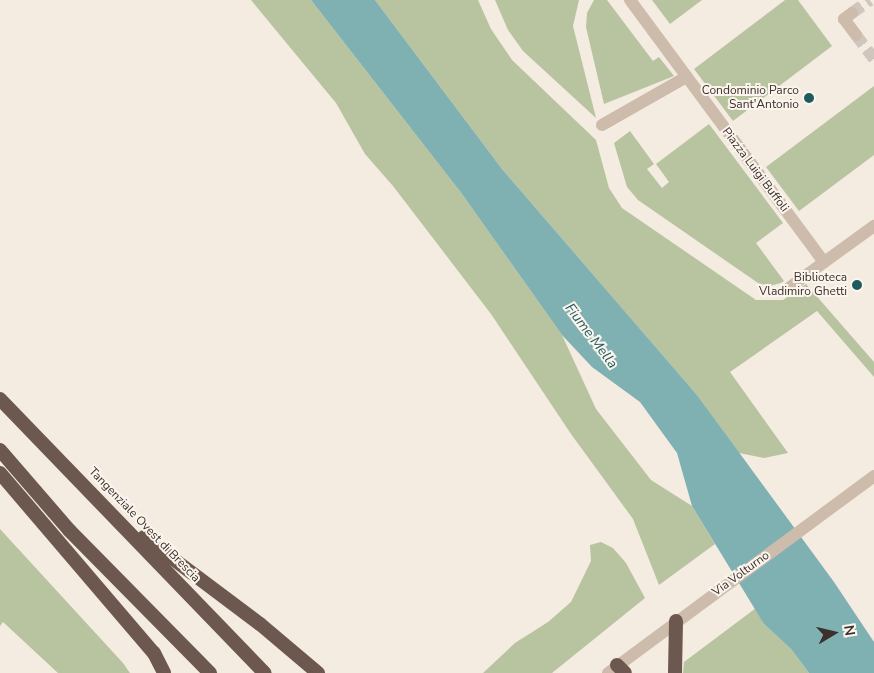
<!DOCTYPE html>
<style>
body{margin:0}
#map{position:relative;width:874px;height:673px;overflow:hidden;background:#f4ebe1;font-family:"Nunito Sans",sans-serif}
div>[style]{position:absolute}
.green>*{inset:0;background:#b8c4a0}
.water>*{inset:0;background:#7fb0b2}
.pedestrian-tunnel>*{height:12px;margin-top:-6px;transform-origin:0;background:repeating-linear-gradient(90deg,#cfc6bd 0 12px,transparent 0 18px)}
.pedestrian>*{height:12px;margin:-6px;padding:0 6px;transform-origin:6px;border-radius:6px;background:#cdbbac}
.tertiary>*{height:12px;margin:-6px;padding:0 6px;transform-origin:6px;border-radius:6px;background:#cdbbac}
.trunk>*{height:14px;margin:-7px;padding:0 7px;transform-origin:7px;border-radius:7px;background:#6c584f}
.dots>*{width:14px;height:14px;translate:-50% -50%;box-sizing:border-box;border:2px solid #fbf5ee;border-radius:50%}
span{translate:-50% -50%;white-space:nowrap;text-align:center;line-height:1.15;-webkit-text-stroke:4px #fbf5ee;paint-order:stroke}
.poi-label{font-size:12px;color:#3b302b}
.right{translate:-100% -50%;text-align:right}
.street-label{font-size:12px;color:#3b302b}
.water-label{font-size:14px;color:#1f5a5e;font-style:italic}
.north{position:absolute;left:809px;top:608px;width:50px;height:50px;-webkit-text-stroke:4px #fbf5ee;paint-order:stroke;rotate:81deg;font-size:14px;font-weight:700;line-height:20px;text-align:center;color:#3b302b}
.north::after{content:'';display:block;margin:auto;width:18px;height:22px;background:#3b302b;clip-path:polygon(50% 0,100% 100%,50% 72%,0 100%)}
</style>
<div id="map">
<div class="green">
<i style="clip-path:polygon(251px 0,311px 0,462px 194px,562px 335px,596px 409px,651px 480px,692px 506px,715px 544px,659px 585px,633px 519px,571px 434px,491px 314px,393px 186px,365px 154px,336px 103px)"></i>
<i style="clip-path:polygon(375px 0,478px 0,491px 29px,512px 60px,596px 140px,609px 188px,622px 208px,756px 300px,783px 300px,806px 284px,874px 362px,874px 377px,817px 311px,730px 372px,788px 453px,764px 458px,739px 453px,697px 395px,502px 169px)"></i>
<i style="clip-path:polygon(495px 0,579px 0,573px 26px,596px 118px,523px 51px,508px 30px)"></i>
<i style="clip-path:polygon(594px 0,607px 0,653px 61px,659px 57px,674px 76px,604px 104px,586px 27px,587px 13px)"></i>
<i style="clip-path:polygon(652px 0,702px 0,670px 24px)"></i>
<i style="clip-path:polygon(785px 0,798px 0,832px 46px,733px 121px,694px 69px)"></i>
<i style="clip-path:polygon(874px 86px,874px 155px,799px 211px,766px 167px)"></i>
<i style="clip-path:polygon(709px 124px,783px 223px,756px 243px,784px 281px,781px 283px,769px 286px,758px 283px,638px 200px,627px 187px,614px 143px,630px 131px,654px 164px,647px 169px,662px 188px,669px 182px,656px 164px)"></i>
<i style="clip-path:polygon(0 529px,123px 663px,130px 673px,58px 673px,3px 622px,0 626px)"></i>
<i style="clip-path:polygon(601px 542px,613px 548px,626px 563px,645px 598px,552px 673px,483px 673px,515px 643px,548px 622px,571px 602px,591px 561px,590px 545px)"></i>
<i style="clip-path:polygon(756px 608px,764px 624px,791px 649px,809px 673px,683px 673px,684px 662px)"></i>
</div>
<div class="water">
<i style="clip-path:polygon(311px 0,375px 0,502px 169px,697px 395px,834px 582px,874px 642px,874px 673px,809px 673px,791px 649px,764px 624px,692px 506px,677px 453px,640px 402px,592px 367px,562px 335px,462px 194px)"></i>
</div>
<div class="pedestrian-tunnel">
<i style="left:852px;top:13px;width:22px;rotate:-36deg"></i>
<i style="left:856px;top:35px;width:30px;rotate:53deg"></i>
</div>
<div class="pedestrian">
<i style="left:630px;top:0;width:326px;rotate:53.5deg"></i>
<i style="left:852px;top:13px;width:10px;rotate:143deg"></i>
<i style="left:844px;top:19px;width:20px;rotate:53deg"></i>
<i style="left:602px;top:125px;width:97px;rotate:-29.7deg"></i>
<i style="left:790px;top:287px;width:104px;rotate:-36deg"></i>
</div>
<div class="tertiary">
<i style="left:608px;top:673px;width:331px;rotate:-36.5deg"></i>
</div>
<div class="trunk">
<i style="left:0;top:399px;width:381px;rotate:46deg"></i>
<i style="left:0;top:450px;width:106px;rotate:49.2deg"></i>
<i style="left:69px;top:530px;width:201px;rotate:45.4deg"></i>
<i style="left:0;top:473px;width:237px;rotate:49.5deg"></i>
<i style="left:154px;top:653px;width:22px;rotate:63deg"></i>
<i style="left:144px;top:537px;width:145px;rotate:36.9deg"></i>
<i style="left:260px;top:624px;width:76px;rotate:40.2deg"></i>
<i style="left:617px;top:665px;width:11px;rotate:45deg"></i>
<i style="left:675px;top:673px;width:52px;rotate:-88.9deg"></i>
</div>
<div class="dots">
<i style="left:809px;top:98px;background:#1f5a5e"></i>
<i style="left:857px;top:285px;background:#1f5a5e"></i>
</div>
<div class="poi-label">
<span class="right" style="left:799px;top:98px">Condominio Parco<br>Sant'Antonio</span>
<span class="right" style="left:847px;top:285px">Biblioteca<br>Vladimiro Ghetti</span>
</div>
<div class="street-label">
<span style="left:755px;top:170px;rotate:53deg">Piazza Luigi Buffoli</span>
<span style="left:144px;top:525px;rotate:46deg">Tangenziale Ovest di Brescia</span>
<span style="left:741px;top:574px;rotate:-36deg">Via Volturno</span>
</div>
<div class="water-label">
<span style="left:591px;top:336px;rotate:53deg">Fiume Mella</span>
</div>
<div class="north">N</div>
</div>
